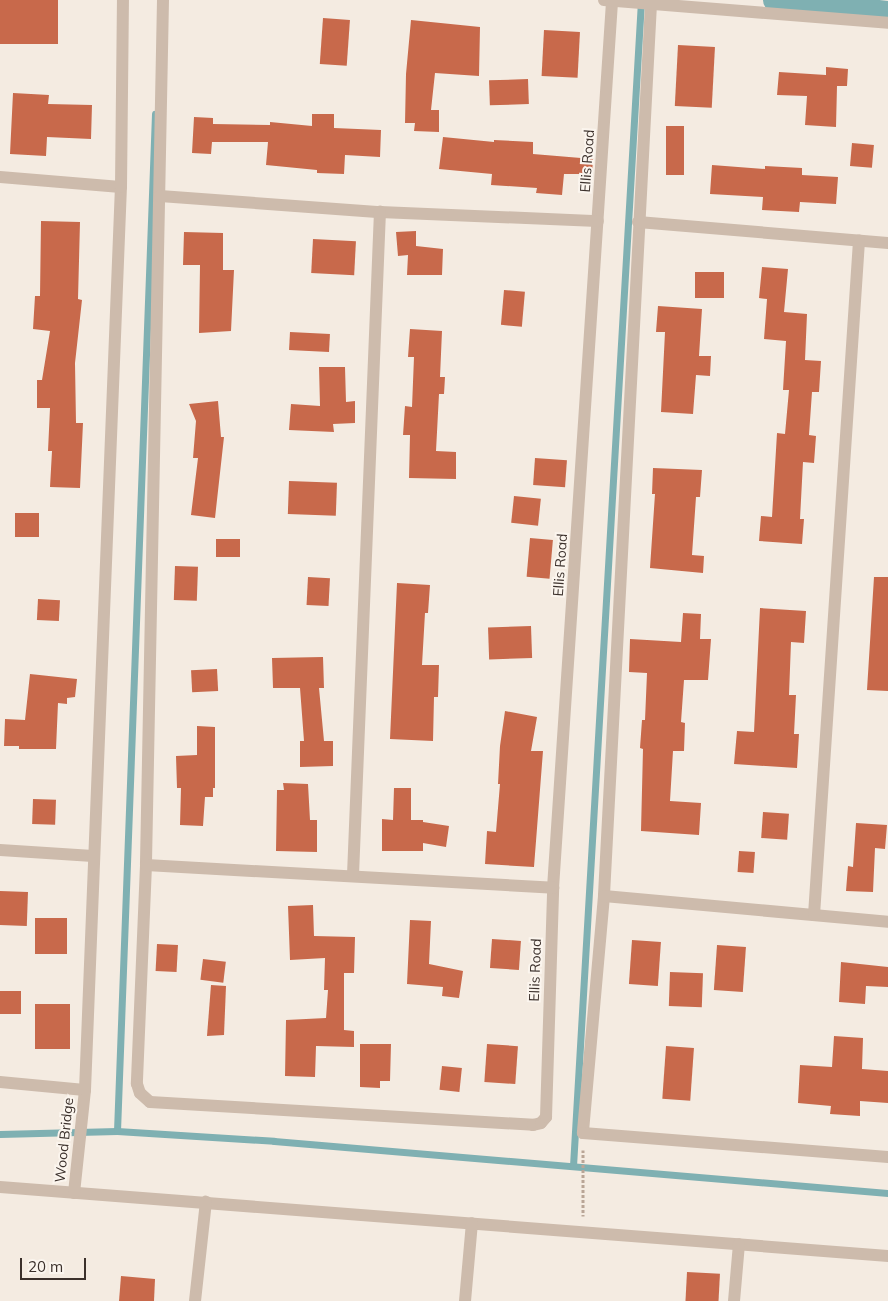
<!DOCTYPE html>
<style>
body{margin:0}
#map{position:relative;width:888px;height:1301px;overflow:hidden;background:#f4ebe1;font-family:Mulish,sans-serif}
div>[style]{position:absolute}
.stream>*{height:7px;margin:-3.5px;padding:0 3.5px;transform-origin:3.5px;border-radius:3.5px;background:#7fb0b2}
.canal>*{height:24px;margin:-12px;padding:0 12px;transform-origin:12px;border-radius:12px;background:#7fb0b2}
.building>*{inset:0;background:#c8694b;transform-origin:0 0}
.path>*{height:3px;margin-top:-1.5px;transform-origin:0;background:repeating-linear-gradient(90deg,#b9a596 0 2.5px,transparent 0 5px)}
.minor>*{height:12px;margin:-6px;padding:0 6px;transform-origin:6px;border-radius:6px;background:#cdbbac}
.tertiary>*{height:12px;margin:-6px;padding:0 6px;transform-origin:6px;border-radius:6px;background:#cdbbac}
span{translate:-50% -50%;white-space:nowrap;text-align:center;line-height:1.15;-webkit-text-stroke:4px #fbf5ee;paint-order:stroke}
.street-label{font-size:14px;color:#3b302b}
.scale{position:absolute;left:20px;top:1258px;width:66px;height:22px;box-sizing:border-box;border:2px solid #3b302b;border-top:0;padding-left:6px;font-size:15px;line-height:18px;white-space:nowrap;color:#3b302b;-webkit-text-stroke:4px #fbf5ee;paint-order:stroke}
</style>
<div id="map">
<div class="stream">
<i style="left:117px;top:1131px;width:1018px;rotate:-87.86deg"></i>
<i style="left:0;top:1134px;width:117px;rotate:-1.5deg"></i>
<i style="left:117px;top:1131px;width:157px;rotate:3.6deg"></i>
<i style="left:274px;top:1141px;width:616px;rotate:4.84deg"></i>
<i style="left:573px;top:1166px;width:1167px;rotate:-86.66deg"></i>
</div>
<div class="canal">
<i style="left:775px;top:0;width:114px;rotate:6.6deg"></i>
</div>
<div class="building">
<i style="left:0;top:0;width:58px;height:44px"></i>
<i style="left:323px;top:18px;width:27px;height:46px;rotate:4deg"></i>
<i style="clip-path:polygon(411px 20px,480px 27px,479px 76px,435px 73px,431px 110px,439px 110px,439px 132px,414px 131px,415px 123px,405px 123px,406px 74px)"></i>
<i style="left:544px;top:30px;width:36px;height:46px;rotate:3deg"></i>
<i style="left:678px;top:45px;width:37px;height:61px;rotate:3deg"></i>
<i style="clip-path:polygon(826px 67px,848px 69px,847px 86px,837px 86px,836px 127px,805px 125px,807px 96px,777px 95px,779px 72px,826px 75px)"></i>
<i style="left:528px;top:79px;width:25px;height:39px;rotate:88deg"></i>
<i style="clip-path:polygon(13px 93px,49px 95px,48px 104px,92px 105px,91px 139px,47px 137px,46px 156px,10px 154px)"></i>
<i style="clip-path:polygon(312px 114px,334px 114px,334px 128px,381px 130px,380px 157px,345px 155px,344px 174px,317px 173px,317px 170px,266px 165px,268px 142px,212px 142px,211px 154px,192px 153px,194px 117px,213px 118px,213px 124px,270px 125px,270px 122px,312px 126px)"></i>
<i style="left:666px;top:126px;width:18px;height:49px"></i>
<i style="clip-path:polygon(443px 137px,494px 142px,494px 140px,533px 142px,533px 154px,593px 159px,592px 174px,564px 174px,562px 195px,536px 193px,537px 188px,491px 185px,492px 174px,439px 169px)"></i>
<i style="left:852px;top:143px;width:22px;height:23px;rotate:5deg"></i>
<i style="clip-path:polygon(712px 165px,765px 169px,765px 166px,802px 168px,802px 175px,838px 177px,836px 204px,800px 202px,799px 212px,762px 210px,763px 197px,710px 194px)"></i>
<i style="clip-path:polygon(41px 221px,80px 222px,78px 299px,82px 300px,75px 363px,76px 423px,83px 423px,80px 488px,50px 487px,52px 451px,48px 451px,50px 408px,37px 408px,37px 380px,42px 380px,50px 331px,33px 329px,35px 296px,40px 296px)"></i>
<i style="clip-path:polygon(416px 231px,416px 246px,443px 249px,442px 275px,407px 275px,408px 255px,398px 256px,396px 232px)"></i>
<i style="clip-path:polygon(184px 232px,223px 233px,223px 270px,234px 270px,231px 331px,199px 333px,200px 265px,183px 265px)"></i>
<i style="left:313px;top:239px;width:43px;height:34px;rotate:3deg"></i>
<i style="clip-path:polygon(762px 267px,788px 269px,784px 312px,807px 314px,805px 360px,821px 361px,819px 392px,812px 392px,809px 435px,816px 436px,814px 463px,803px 462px,800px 519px,804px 519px,802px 544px,759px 541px,761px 516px,772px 517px,777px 433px,785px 434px,789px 390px,783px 390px,786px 341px,764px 339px,767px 299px,759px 298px)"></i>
<i style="left:695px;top:272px;width:29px;height:26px"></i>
<i style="left:504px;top:290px;width:21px;height:35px;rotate:5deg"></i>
<i style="clip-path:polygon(658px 306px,702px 309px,699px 356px,711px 356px,710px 376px,696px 375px,693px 414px,661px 412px,665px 332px,656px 332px)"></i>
<i style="clip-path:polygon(410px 329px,442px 331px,440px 377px,445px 377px,444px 394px,439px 394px,436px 451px,456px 452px,456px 479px,409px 478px,410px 435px,403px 435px,405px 406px,412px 407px,414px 357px,408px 357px)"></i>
<i style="left:290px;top:332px;width:40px;height:18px;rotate:3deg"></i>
<i style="clip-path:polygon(319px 367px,345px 367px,346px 402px,355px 401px,355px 423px,333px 424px,334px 432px,289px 430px,291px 404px,320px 406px)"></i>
<i style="clip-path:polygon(218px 401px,221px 437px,224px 437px,215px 518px,191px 515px,198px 458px,193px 458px,196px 421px,189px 404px)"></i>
<i style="left:535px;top:458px;width:32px;height:27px;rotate:4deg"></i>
<i style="clip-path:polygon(653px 468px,702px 470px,700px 497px,696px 497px,692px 555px,704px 556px,703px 573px,650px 568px,655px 494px,652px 494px)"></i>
<i style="left:289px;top:481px;width:48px;height:33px;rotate:2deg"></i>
<i style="left:514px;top:496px;width:27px;height:27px;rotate:6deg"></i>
<i style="left:15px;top:513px;width:24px;height:24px"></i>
<i style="left:530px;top:538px;width:23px;height:39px;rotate:5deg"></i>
<i style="left:240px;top:539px;width:18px;height:24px;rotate:90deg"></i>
<i style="left:175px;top:566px;width:23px;height:34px;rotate:2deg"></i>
<i style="left:308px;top:577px;width:22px;height:28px;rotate:3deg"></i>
<i style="clip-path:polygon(874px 577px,888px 577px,888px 691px,867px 690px)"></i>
<i style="clip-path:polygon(397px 583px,430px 585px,428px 613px,425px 613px,422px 665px,439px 665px,438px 697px,434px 697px,433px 741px,390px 739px)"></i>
<i style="left:38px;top:599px;width:22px;height:21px;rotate:3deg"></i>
<i style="clip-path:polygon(760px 608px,806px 611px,804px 643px,791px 642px,789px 695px,796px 695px,794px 734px,799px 734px,797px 768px,734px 764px,737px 731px,754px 732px)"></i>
<i style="clip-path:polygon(683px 613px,701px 614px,700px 639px,711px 639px,708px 680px,684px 680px,681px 722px,685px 723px,684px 751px,673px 751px,670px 801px,701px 803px,699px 835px,641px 831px,643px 749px,640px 748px,642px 720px,645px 720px,647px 673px,629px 672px,630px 639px,681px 642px)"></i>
<i style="left:531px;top:626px;width:32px;height:43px;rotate:88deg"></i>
<i style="clip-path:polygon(323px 657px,324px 688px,319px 688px,324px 741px,333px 741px,333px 766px,300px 767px,300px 741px,304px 741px,300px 688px,273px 688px,272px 658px)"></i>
<i style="left:217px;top:669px;width:22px;height:26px;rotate:87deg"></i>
<i style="clip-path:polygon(30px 674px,77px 679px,75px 697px,67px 698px,67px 704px,58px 703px,56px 749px,19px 749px,19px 746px,4px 746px,5px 719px,25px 720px)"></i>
<i style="clip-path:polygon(505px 711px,537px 717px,531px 751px,543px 751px,534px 867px,485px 864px,487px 831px,496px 832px,500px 784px,498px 784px,500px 746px)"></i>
<i style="clip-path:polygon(197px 726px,215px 727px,215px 788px,213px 788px,213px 797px,205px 797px,203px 826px,180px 825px,181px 788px,177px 788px,176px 756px,197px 755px)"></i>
<i style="clip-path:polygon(283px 783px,308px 784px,310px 820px,317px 820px,317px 852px,276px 851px,277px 790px,284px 790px)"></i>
<i style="clip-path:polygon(394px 788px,411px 788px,411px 820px,423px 820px,423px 822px,449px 826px,446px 847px,423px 843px,423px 851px,382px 851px,382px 819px,393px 820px)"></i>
<i style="left:33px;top:799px;width:23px;height:25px;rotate:2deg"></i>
<i style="left:763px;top:812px;width:26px;height:26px;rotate:4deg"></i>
<i style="clip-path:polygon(856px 823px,887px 825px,885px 849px,875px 848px,873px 892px,846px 891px,848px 866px,853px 867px)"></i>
<i style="left:739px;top:851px;width:16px;height:21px;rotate:4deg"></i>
<i style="left:0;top:891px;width:28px;height:34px;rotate:2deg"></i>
<i style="clip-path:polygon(313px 905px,314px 936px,355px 937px,354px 973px,344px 973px,344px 1030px,354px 1031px,354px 1047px,316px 1046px,315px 1077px,285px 1076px,286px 1020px,326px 1018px,328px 990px,324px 990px,325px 958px,290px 960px,288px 906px)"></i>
<i style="left:35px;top:918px;width:32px;height:36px"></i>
<i style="clip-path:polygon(410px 920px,431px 921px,429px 964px,463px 971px,459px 998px,442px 996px,443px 987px,407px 984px)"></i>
<i style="left:492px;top:939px;width:29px;height:29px;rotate:4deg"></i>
<i style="left:632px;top:940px;width:29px;height:44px;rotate:4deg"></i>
<i style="left:157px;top:944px;width:21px;height:27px;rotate:3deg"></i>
<i style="left:717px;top:945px;width:29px;height:45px;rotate:4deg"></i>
<i style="left:203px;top:959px;width:23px;height:21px;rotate:7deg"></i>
<i style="clip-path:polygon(841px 962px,888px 967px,888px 987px,866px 986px,865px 1004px,839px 1002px)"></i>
<i style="left:670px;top:972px;width:33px;height:34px;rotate:2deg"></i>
<i style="clip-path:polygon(211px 985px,226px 986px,224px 1035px,207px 1036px)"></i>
<i style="left:0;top:991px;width:21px;height:23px"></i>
<i style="left:35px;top:1004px;width:35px;height:45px"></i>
<i style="clip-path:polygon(834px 1036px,863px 1038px,862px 1069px,888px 1071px,888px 1103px,860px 1101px,860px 1116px,830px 1114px,831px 1106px,798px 1103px,800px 1065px,832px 1067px)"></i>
<i style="clip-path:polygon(360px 1044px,391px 1044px,390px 1081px,380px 1081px,380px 1088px,360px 1087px)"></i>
<i style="left:487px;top:1044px;width:31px;height:38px;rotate:4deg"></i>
<i style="left:666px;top:1046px;width:28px;height:53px;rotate:4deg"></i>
<i style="left:442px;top:1066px;width:20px;height:24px;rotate:6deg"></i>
<i style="left:687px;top:1272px;width:33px;height:29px;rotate:3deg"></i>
<i style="clip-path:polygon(121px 1276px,155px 1279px,154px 1301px,119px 1301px)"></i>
</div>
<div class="path">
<i style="left:583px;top:1150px;width:66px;rotate:90deg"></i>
</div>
<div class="minor">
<i style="left:163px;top:0;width:865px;rotate:91.13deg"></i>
<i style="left:146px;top:865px;width:219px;rotate:92.4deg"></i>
<i style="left:137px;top:1084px;width:9px;rotate:72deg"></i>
<i style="left:140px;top:1093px;width:13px;rotate:42deg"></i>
<i style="left:150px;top:1102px;width:384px;rotate:3.4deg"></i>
<i style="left:533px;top:1125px;width:8px;rotate:-14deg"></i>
<i style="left:541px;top:1123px;width:8px;rotate:-50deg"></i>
<i style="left:546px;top:1117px;width:229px;rotate:-88.2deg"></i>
<i style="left:553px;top:888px;width:889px;rotate:-86.19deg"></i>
<i style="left:651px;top:4px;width:893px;rotate:93.02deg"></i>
<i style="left:604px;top:896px;width:238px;rotate:95.1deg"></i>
<i style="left:583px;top:1133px;width:306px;rotate:4.5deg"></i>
<i style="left:0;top:177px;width:121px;rotate:4.7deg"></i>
<i style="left:160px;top:196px;width:221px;rotate:4.2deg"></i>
<i style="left:380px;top:212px;width:218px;rotate:2.4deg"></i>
<i style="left:638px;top:222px;width:251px;rotate:4.8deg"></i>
<i style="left:0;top:850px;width:93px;rotate:3.7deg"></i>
<i style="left:146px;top:865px;width:408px;rotate:3.2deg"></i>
<i style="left:353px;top:875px;width:664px;rotate:-87.67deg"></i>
<i style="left:604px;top:896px;width:285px;rotate:5.2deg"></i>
<i style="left:814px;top:915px;width:676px;rotate:-86.18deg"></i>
<i style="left:0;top:1082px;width:85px;rotate:5.4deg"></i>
<i style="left:0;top:1187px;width:891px;rotate:4.44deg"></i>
<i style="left:74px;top:1193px;width:104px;rotate:-83.9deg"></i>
<i style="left:85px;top:1090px;width:904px;rotate:-87.72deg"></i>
<i style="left:121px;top:187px;width:187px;rotate:-89.4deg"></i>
<i style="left:195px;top:1301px;width:100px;rotate:-83.7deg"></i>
<i style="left:465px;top:1301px;width:78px;rotate:-84.9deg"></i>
<i style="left:734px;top:1301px;width:57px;rotate:-85deg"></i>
</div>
<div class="tertiary">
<i style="left:604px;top:0;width:285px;rotate:4.6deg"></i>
</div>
<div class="street-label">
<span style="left:587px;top:161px;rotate:-86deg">Ellis Road</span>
<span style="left:560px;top:565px;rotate:-86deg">Ellis Road</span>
<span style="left:535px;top:970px;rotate:-88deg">Ellis Road</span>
<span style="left:64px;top:1140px;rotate:-84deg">Wood Bridge</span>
</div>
<div class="scale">20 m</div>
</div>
